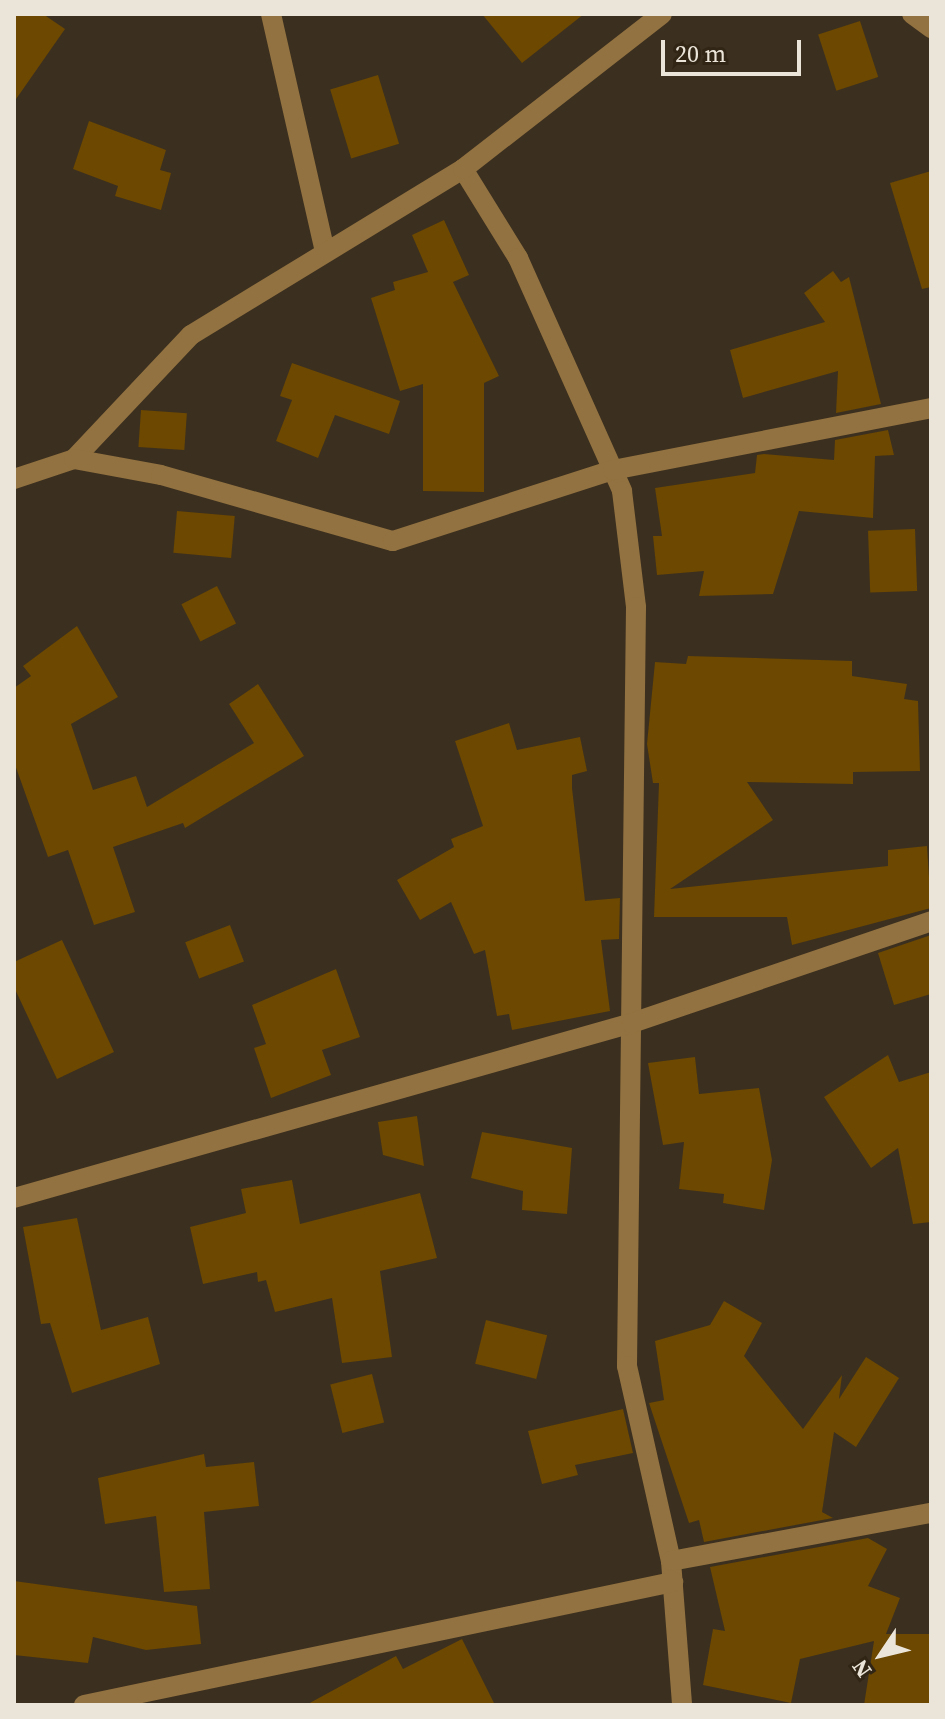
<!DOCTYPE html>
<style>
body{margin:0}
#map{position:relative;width:945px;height:1719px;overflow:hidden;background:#3b2f1f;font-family:"Source Serif 4",serif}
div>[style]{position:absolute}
.building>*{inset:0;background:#6c4800;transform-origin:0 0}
.minor>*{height:20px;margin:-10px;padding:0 10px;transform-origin:10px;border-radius:10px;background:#927240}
span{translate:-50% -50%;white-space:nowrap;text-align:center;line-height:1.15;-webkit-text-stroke:7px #312615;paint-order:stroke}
.frame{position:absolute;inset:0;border:16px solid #ebe4d9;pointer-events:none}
.north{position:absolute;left:841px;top:1615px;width:80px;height:80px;-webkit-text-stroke:6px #312615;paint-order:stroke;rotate:235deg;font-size:22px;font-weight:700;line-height:32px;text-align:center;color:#ebe4d9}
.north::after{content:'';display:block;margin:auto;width:28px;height:36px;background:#ebe4d9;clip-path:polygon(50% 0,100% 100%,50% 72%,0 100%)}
.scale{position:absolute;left:661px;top:40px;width:140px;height:36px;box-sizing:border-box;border:4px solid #ebe4d9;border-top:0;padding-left:10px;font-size:24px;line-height:28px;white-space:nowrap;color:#ebe4d9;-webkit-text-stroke:6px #312615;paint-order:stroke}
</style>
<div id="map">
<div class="building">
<i style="clip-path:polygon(14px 14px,43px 14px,65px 29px,14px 102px)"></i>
<i style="clip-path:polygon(482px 14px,584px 14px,522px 63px)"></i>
<i style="left:860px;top:21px;width:59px;height:44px;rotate:72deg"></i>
<i style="left:378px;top:75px;width:72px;height:50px;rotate:73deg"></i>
<i style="clip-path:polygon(89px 121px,166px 150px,160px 170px,171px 173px,161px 210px,115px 196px,118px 186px,73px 169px)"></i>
<i style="clip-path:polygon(931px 171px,931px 287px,922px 289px,890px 183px)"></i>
<i style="clip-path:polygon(444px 220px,469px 275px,453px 282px,499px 376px,484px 383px,484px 492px,423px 491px,423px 384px,400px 391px,371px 298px,395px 290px,393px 282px,428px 272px,412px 235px)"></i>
<i style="clip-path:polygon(833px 271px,841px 282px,849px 277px,881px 404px,836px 413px,838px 371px,743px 398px,730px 350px,825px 322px,804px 293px)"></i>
<i style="clip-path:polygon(292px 363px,400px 401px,389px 434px,335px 415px,318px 458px,276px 441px,292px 400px,280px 396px)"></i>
<i style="left:141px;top:410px;width:46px;height:37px;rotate:4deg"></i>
<i style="clip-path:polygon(888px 430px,894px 455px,875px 456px,873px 518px,799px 511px,773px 594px,699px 596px,704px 571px,657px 575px,653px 536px,662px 536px,655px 488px,755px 473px,757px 455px,764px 454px,834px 460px,835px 440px)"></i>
<i style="left:177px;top:511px;width:58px;height:42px;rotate:5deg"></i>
<i style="left:915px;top:529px;width:62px;height:47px;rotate:88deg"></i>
<i style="left:217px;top:586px;width:42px;height:40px;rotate:63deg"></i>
<i style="clip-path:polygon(77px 626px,118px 697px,71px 724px,93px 790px,136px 776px,147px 807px,254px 743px,229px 704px,258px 684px,304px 756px,185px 828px,183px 823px,113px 847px,135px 912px,94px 925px,68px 850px,48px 857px,14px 762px,14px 688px,31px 676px,23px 666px)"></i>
<i style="clip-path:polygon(688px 656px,852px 661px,852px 676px,907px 684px,904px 699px,918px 701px,920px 771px,853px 772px,853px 784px,747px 782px,773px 820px,670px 889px,888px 866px,888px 850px,927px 846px,931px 908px,792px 945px,787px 917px,654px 917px,659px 783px,653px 783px,647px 744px,655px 662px,686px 664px)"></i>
<i style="clip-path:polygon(509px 723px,517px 750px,580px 737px,587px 771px,572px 775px,572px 788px,585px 901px,620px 898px,619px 939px,601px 940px,610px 1011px,512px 1030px,509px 1014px,497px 1016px,485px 950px,474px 954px,451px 902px,420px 920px,397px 880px,454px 847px,451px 839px,483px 826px,455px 741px)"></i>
<i style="left:230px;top:925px;width:39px;height:48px;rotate:69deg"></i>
<i style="clip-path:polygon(931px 935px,931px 994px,894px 1005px,878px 953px)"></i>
<i style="clip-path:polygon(62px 940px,114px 1052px,57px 1079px,14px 987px,14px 962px)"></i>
<i style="clip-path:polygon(336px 969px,360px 1037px,322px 1050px,331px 1075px,271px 1098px,254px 1048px,266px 1044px,252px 1005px)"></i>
<i style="clip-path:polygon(888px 1055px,899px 1082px,931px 1072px,931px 1222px,913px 1224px,898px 1148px,871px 1168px,824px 1097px)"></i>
<i style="clip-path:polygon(695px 1057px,699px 1094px,759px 1088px,772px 1160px,764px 1210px,723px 1203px,724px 1194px,679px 1189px,684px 1142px,663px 1145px,648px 1063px)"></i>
<i style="clip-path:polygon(417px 1116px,424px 1166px,383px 1155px,378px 1122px)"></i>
<i style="clip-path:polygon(482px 1132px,572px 1148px,567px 1214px,522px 1210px,523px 1191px,471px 1178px)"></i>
<i style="clip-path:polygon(292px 1180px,300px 1224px,420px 1193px,437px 1258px,380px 1271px,392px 1357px,342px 1363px,332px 1298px,275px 1312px,266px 1280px,258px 1282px,257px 1272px,203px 1284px,190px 1227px,246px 1213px,241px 1189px)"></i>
<i style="clip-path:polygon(77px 1218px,101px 1330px,148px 1317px,160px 1364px,72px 1393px,50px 1323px,41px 1324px,23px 1227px)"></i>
<i style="clip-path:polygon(724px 1301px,762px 1323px,744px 1356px,803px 1429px,842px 1375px,839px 1399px,866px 1357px,899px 1378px,856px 1447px,834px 1432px,822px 1512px,833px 1518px,704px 1542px,699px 1520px,689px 1523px,649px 1403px,664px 1400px,655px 1341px,710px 1325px)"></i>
<i style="left:486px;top:1320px;width:63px;height:45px;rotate:14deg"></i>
<i style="left:372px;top:1374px;width:50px;height:43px;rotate:76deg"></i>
<i style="clip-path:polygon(623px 1409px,633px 1453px,575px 1465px,578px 1475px,542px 1484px,528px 1431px)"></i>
<i style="clip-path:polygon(204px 1454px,206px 1467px,254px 1462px,259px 1506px,204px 1512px,210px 1589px,164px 1592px,156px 1516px,105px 1524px,98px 1478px)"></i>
<i style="clip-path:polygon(868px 1538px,887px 1549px,868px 1586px,900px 1598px,886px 1634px,931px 1634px,931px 1705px,864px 1705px,874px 1641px,800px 1659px,791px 1703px,703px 1685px,713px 1629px,725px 1631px,710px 1567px)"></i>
<i style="clip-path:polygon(14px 1581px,197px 1606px,201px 1644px,146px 1650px,93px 1637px,88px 1663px,14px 1655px)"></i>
<i style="clip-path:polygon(462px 1639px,495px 1705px,306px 1705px,396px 1656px,403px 1669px)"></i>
</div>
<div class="minor">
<i style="left:271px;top:14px;width:243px;rotate:77.2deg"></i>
<i style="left:912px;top:14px;width:24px;rotate:36deg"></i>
<i style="left:463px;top:169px;width:105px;rotate:58.3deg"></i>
<i style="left:518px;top:258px;width:255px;rotate:65.9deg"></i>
<i style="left:622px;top:491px;width:117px;rotate:83.1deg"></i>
<i style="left:636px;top:607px;width:759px;rotate:90.68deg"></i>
<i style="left:627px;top:1366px;width:200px;rotate:77.3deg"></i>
<i style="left:671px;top:1561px;width:144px;rotate:85.6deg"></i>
<i style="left:74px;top:459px;width:170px;rotate:-46.7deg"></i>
<i style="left:191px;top:335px;width:319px;rotate:-31.4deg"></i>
<i style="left:463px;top:169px;width:252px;rotate:-37.9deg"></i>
<i style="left:14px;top:479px;width:63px;rotate:-18.4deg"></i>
<i style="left:74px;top:459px;width:88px;rotate:10.4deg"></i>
<i style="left:161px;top:475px;width:241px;rotate:15.9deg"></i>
<i style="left:393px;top:541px;width:231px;rotate:-17.9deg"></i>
<i style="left:613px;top:470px;width:324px;rotate:-11deg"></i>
<i style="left:14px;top:1198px;width:642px;rotate:-15.81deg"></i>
<i style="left:632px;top:1023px;width:316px;rotate:-18.8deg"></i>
<i style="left:671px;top:1561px;width:264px;rotate:-10.5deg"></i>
<i style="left:84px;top:1705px;width:602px;rotate:-11.8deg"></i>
</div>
<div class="frame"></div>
<div class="north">N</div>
<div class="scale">20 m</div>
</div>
